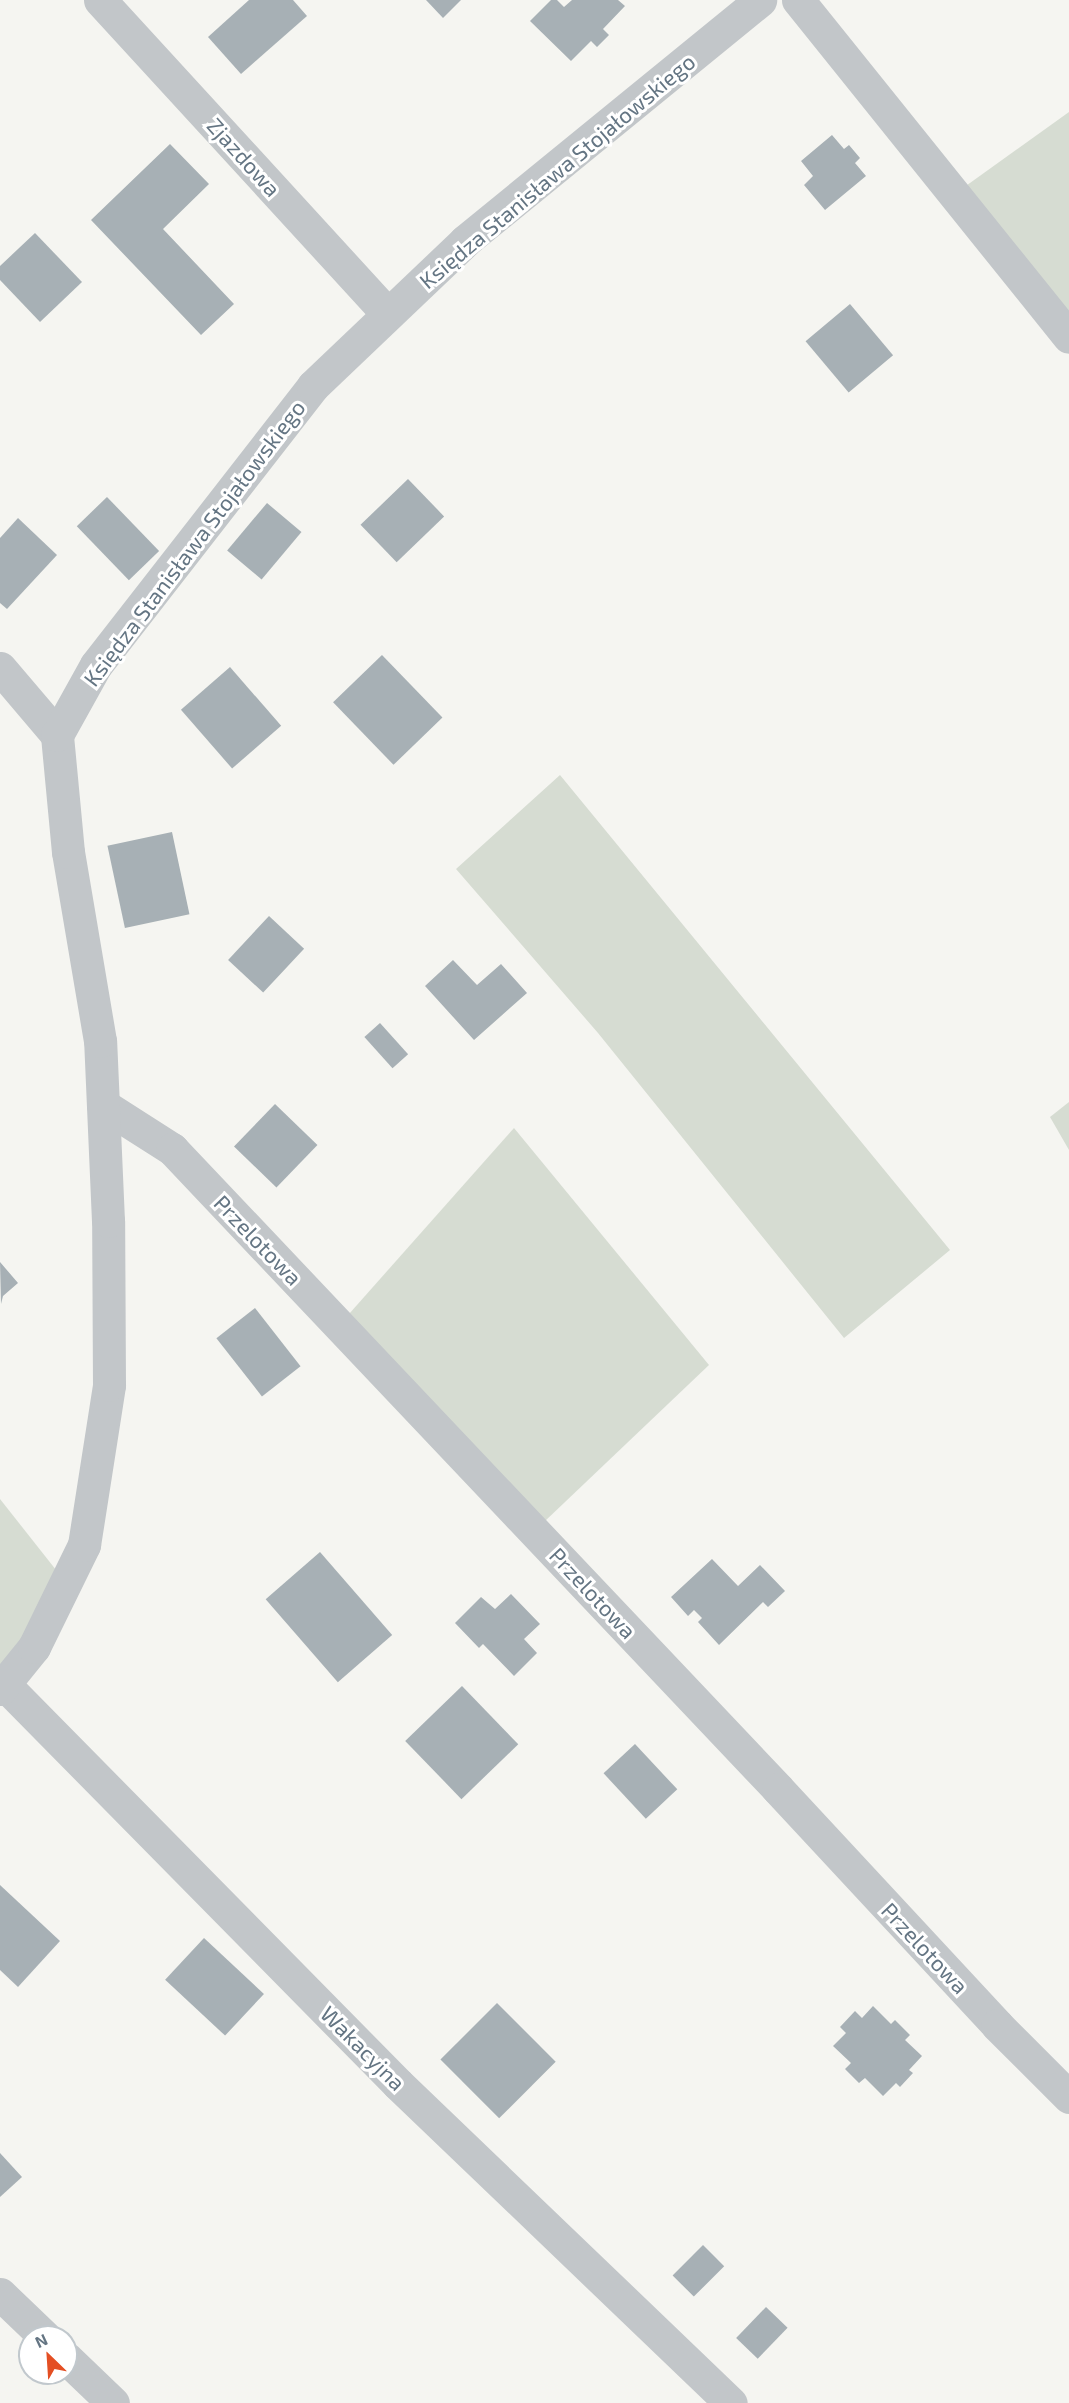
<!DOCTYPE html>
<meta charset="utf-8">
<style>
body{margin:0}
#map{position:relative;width:1069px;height:2403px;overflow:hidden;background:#f5f5f1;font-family:"Exo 2",sans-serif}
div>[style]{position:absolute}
.green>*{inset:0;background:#d6dcd2}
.building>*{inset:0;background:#a7b0b5;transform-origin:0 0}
.minor>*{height:33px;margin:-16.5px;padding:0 16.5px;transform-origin:16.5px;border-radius:16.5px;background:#c2c6c9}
span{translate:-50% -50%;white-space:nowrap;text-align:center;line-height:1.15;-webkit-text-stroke:6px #fff;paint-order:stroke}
.street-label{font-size:22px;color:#647583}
.north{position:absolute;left:18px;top:2325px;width:60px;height:60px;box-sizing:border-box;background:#fff;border:2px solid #c1c8cd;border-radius:50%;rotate:335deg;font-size:16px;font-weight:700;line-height:24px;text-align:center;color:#647583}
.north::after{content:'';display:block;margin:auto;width:21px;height:27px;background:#e44f23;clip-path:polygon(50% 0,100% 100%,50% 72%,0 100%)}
</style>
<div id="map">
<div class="green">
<i style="clip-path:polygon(1069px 112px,1069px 323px,963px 188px)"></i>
<i style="clip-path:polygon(560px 775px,950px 1250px,844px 1338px,598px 1033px,456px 869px)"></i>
<i style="clip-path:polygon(1069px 1102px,1069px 1150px,1050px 1117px)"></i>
<i style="clip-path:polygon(514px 1128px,709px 1365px,544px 1522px,349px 1314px)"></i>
<i style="clip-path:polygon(0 1499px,60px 1575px,32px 1629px,0 1666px)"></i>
</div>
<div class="building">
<i style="clip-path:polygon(249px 0,293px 0,307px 16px,241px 74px,208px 37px)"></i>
<i style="clip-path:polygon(426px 0,461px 0,443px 18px)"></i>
<i style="clip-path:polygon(551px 0,557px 0,564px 7px,572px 0,618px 0,625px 6px,603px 29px,609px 35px,597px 47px,591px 41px,571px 61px,530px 21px)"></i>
<i style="clip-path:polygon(832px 135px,844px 149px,849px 145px,860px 158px,855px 163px,866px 176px,825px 210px,804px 185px,813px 176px,801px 161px)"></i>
<i style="clip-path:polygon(170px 144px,209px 184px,163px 229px,234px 304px,201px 335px,91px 220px)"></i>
<i style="clip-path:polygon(35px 233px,82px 282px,40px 322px,0 280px,0 266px)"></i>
<i style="left:850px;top:304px;width:67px;height:58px;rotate:50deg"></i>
<i style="left:408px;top:479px;width:52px;height:66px;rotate:46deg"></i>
<i style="left:107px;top:497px;width:75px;height:42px;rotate:46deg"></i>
<i style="left:267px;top:503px;width:45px;height:62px;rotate:40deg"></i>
<i style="clip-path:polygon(18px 518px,57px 555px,7px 609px,0 603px,0 538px)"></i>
<i style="left:382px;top:655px;width:87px;height:68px;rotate:46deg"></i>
<i style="left:230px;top:667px;width:78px;height:65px;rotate:49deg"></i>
<i style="left:172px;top:832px;width:84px;height:66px;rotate:78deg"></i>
<i style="left:269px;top:916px;width:48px;height:60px;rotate:43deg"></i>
<i style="clip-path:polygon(453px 960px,477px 985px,501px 964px,527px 993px,474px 1040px,425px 986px)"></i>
<i style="left:380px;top:1023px;width:42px;height:21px;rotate:48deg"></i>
<i style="left:275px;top:1104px;width:59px;height:59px;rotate:44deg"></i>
<i style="clip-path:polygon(0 1262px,18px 1283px,3px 1296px,1px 1304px)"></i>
<i style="left:255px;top:1308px;width:74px;height:49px;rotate:52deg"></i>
<i style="left:320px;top:1552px;width:110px;height:72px;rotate:49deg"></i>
<i style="clip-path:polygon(712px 1559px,738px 1586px,760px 1565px,785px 1591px,768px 1607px,763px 1602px,719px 1645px,698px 1622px,702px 1618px,694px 1610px,688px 1616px,671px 1597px)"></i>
<i style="clip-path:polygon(511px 1594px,540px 1624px,524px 1639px,537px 1653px,514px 1676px,483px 1644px,479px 1648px,455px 1623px,481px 1597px,495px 1609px)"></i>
<i style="left:462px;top:1686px;width:81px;height:79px;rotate:46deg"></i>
<i style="left:635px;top:1744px;width:62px;height:43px;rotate:47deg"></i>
<i style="clip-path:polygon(0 1885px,60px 1941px,18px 1987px,0 1970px)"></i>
<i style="left:204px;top:1938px;width:82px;height:57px;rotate:43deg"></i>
<i style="left:497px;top:2003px;width:83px;height:80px;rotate:45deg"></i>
<i style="clip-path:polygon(873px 2006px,891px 2024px,895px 2020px,910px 2035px,905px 2040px,922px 2056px,909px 2070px,913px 2073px,900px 2087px,896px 2083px,883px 2096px,865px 2078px,859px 2083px,845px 2069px,851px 2063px,833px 2046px,846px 2033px,840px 2027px,855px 2011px,862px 2018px)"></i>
<i style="clip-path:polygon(0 2153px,22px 2177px,0 2197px)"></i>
<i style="left:703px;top:2245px;width:30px;height:43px;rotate:45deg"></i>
<i style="left:766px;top:2307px;width:30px;height:43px;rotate:44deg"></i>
</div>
<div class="minor">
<i style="left:100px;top:0;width:426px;rotate:47.5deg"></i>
<i style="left:798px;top:0;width:432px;rotate:51.2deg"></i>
<i style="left:0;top:668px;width:88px;rotate:49.6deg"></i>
<i style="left:103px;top:1105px;width:82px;rotate:32.5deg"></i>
<i style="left:172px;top:1149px;width:881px;rotate:46.56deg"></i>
<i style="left:778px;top:1789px;width:322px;rotate:47.1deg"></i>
<i style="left:997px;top:2025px;width:102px;rotate:45deg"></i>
<i style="left:4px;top:1684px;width:561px;rotate:45.43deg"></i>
<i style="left:398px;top:2084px;width:461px;rotate:43.8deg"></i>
<i style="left:0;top:1689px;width:54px;rotate:-51deg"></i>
<i style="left:34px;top:1647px;width:114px;rotate:-63.9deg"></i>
<i style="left:84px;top:1545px;width:162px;rotate:-81.1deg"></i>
<i style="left:109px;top:1385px;width:164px;rotate:-90.3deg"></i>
<i style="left:108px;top:1221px;width:180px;rotate:-92.5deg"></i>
<i style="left:100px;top:1041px;width:192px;rotate:-99.6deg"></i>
<i style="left:68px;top:852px;width:118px;rotate:-95.4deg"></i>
<i style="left:57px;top:735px;width:80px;rotate:-60.9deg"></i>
<i style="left:96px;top:665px;width:353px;rotate:-52.1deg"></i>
<i style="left:313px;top:386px;width:210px;rotate:-43.6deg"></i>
<i style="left:465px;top:241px;width:381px;rotate:-39.2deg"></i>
<i style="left:0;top:2294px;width:62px;rotate:43.7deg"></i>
<i style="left:66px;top:2358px;width:65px;rotate:43.8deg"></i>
</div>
<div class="street-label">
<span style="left:244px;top:157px;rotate:48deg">Zjazdowa</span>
<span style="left:557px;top:171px;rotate:-40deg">Księdza Stanisława Stojałowskiego</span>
<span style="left:194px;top:543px;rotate:-53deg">Księdza Stanisława Stojałowskiego</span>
<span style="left:258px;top:1240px;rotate:46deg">Przelotowa</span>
<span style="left:593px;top:1593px;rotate:47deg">Przelotowa</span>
<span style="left:925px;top:1948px;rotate:47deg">Przelotowa</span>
<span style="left:363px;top:2048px;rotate:45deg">Wakacyjna</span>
</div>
<div class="north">N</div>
</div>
